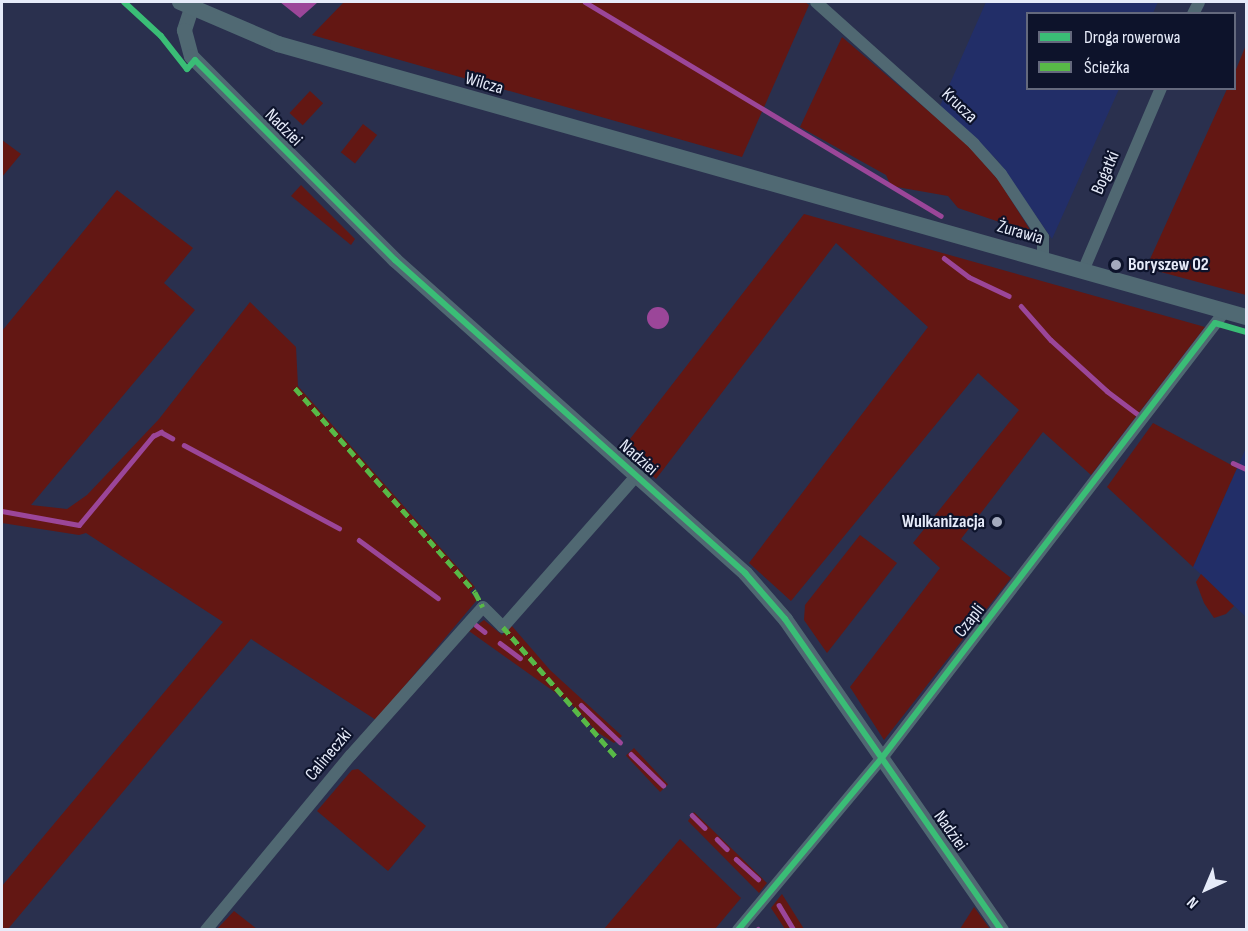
<!DOCTYPE html>
<meta charset="utf-8">
<style>
body{margin:0}
#map{position:relative;width:1248px;height:931px;overflow:hidden;background:#2a304e;font-family:"Sofia Sans Condensed",sans-serif}
div>[style]{position:absolute}
.built>*{inset:0;background:#222e68}
.green>*{inset:0;background:#631713;transform-origin:0 0}
.water>*{inset:0;background:#9b4699}
.round{border-radius:50%}
.stream>*{height:4.5px;margin:-2.25px;padding:0 2.25px;transform-origin:2.25px;border-radius:2.25px;background:#9b4699}
.minor>*{height:12px;margin:-6px;padding:0 6px;transform-origin:6px;border-radius:6px;background:#506872}
.tertiary>*{height:15px;margin:-7.5px;padding:0 7.5px;transform-origin:7.5px;border-radius:7.5px;background:#506872}
.secondary>*{height:16px;margin:-8px;padding:0 8px;transform-origin:8px;border-radius:8px;background:#506973}
.quiet>*{height:4.5px;margin-top:-2.25px;transform-origin:0;background:repeating-linear-gradient(90deg,#58b947 0 9px,transparent 0 13.5px)}
.cycleway>*{height:6px;margin:-3px;padding:0 3px;transform-origin:3px;border-radius:3px;background:#3abd76}
.dots>*{width:16px;height:16px;translate:-50% -50%;box-sizing:border-box;border:3px solid #0d132b;border-radius:50%}
span{translate:-50% -50%;white-space:nowrap;text-align:center;line-height:1.15;-webkit-text-stroke:4.5px #0d132b;paint-order:stroke}
.street-label{font-size:18px;color:#e6ebf9}
.poi-label{font-size:18px;color:#e6ebf9;font-weight:700}
.left{translate:0 -50%;text-align:left}
.right{translate:-100% -50%;text-align:right}
.frame{position:absolute;inset:0;border:3px solid #e6ebf9;pointer-events:none}
.legend{position:absolute;left:1026px;top:12px;width:210px;height:78px;box-sizing:border-box;background:#0d132b;border:2px solid #64697d;margin:0;padding:8px 10px;list-style:none;font-size:18px;color:#e6ebf9}
.legend li{display:flex;align-items:center;gap:12px;height:30px}
.legend b{width:30px;border:2px solid #64697d}
.north{position:absolute;left:1176px;top:859px;width:60px;height:60px;-webkit-text-stroke:4px #0d132b;paint-order:stroke;rotate:224deg;font-size:16px;font-weight:700;line-height:24px;text-align:center;color:#e6ebf9}
.north::after{content:'';display:block;margin:auto;width:21px;height:27px;background:#e6ebf9;clip-path:polygon(50% 0,100% 100%,50% 72%,0 100%)}
</style>
<div id="map">
<div class="built">
<i style="clip-path:polygon(986px 2px,1158px 2px,1153px 13px,1028px 14px,1028px 88px,1119px 89px,1052px 239px,998px 161px,940px 106px)"></i>
<i style="clip-path:polygon(1246px 448px,1246px 617px,1193px 567px)"></i>
</div>
<div class="green">
<i style="clip-path:polygon(344px 2px,805px 2px,809px 5px,742px 157px,312px 35px)"></i>
<i style="clip-path:polygon(842px 37px,967px 144px,999px 181px,1032px 233px,958px 208px,948px 196px,891px 186px,886px 175px,800px 127px)"></i>
<i style="clip-path:polygon(1246px 45px,1246px 295px,1146px 268px,1227px 89px,1234px 88px,1235px 72px)"></i>
<i style="left:310px;top:91px;width:18px;height:30px;rotate:43deg"></i>
<i style="left:363px;top:124px;width:18px;height:36px;rotate:38deg"></i>
<i style="clip-path:polygon(2px 140px,21px 154px,2px 177px)"></i>
<i style="clip-path:polygon(301px 185px,355px 239px,351px 245px,291px 196px)"></i>
<i style="clip-path:polygon(117px 190px,193px 248px,164px 283px,195px 310px,31px 505px,67px 509px,87px 495px,159px 419px,250px 302px,296px 347px,298px 386px,475px 587px,470px 592px,477px 600px,376px 720px,251px 639px,8px 929px,2px 930px,2px 886px,223px 622px,86px 533px,79px 535px,2px 523px,2px 331px)"></i>
<i style="clip-path:polygon(804px 214px,1205px 327px,1091px 475px,1043px 432px,961px 539px,1011px 578px,884px 740px,850px 687px,940px 568px,913px 543px,1019px 410px,978px 373px,791px 601px,749px 563px,928px 327px,836px 243px,656px 479px,623px 448px)"></i>
<i style="clip-path:polygon(1153px 423px,1237px 468px,1193px 567px,1107px 487px)"></i>
<i style="clip-path:polygon(860px 535px,897px 563px,827px 653px,804px 620px,805px 605px)"></i>
<i style="clip-path:polygon(1201px 574px,1234px 606px,1226px 614px,1214px 618px,1204px 603px,1196px 582px)"></i>
<i style="clip-path:polygon(484px 620px,502px 635px,511px 625px,550px 670px,622px 736px,614px 743px,597px 732px,570px 703px,469px 631px)"></i>
<i style="left:634px;top:748px;width:50px;height:11px;rotate:47deg"></i>
<i style="clip-path:polygon(358px 769px,426px 826px,388px 871px,317px 811px,352px 770px)"></i>
<i style="clip-path:polygon(694px 812px,767px 883px,759px 893px,688px 821px)"></i>
<i style="clip-path:polygon(680px 839px,741px 898px,715px 929px,604px 929px)"></i>
<i style="clip-path:polygon(782px 894px,804px 929px,785px 929px,771px 908px)"></i>
<i style="clip-path:polygon(974px 907px,990px 929px,960px 929px)"></i>
<i style="clip-path:polygon(234px 911px,257px 929px,217px 929px)"></i>
</div>
<div class="water">
<i style="clip-path:polygon(280px 2px,318px 2px,300px 18px)"></i>
<i class="round" style="left:647px;top:307px;width:22px;height:22px"></i>
</div>
<div class="stream">
<i style="left:585px;top:2px;width:415px;rotate:31deg"></i>
<i style="left:944px;top:258px;width:31px;rotate:37deg"></i>
<i style="left:969px;top:277px;width:44px;rotate:25.4deg"></i>
<i style="left:1021px;top:306px;width:45px;rotate:48.6deg"></i>
<i style="left:1051px;top:340px;width:76px;rotate:42.3deg"></i>
<i style="left:1107px;top:391px;width:39px;rotate:37deg"></i>
<i style="left:184px;top:445px;width:176px;rotate:28.2deg"></i>
<i style="left:1233px;top:463px;width:14px;rotate:25deg"></i>
<i style="left:2px;top:511px;width:78px;rotate:10.3deg"></i>
<i style="left:79px;top:525px;width:116px;rotate:-50.3deg"></i>
<i style="left:153px;top:436px;width:9px;rotate:-27deg"></i>
<i style="left:161px;top:432px;width:13px;rotate:29deg"></i>
<i style="left:359px;top:540px;width:98px;rotate:36.3deg"></i>
<i style="left:476px;top:625px;width:11px;rotate:38deg"></i>
<i style="left:500px;top:643px;width:25px;rotate:37deg"></i>
<i style="left:581px;top:705px;width:54px;rotate:43.5deg"></i>
<i style="left:631px;top:754px;width:45px;rotate:44.1deg"></i>
<i style="left:692px;top:815px;width:18px;rotate:45deg"></i>
<i style="left:717px;top:839px;width:14px;rotate:45deg"></i>
<i style="left:736px;top:859px;width:30px;rotate:42deg"></i>
<i style="left:779px;top:905px;width:29px;rotate:59deg"></i>
<i style="left:757px;top:930px;width:1px;rotate:-45deg"></i>
</div>
<div class="minor">
<i style="left:816px;top:2px;width:212px;rotate:41.9deg"></i>
<i style="left:974px;top:144px;width:40px;rotate:48deg"></i>
<i style="left:1001px;top:174px;width:76px;rotate:56.3deg"></i>
<i style="left:1043px;top:237px;width:23px;rotate:90deg"></i>
<i style="left:1193px;top:14px;width:13px;rotate:-63deg"></i>
<i style="left:1083px;top:271px;width:199px;rotate:-66.9deg"></i>
<i style="left:206px;top:930px;width:227px;rotate:-50.4deg"></i>
<i style="left:351px;top:755px;width:198px;rotate:-48.3deg"></i>
<i style="left:483px;top:607px;width:28px;rotate:45deg"></i>
<i style="left:503px;top:627px;width:201px;rotate:-48.6deg"></i>
<i style="left:738px;top:930px;width:223px;rotate:-50.1deg"></i>
<i style="left:881px;top:759px;width:565px;rotate:-52.48deg"></i>
</div>
<div class="tertiary">
<i style="left:191px;top:8px;width:23px;rotate:108deg"></i>
<i style="left:184px;top:30px;width:27px;rotate:75deg"></i>
<i style="left:191px;top:56px;width:288px;rotate:45deg"></i>
<i style="left:395px;top:260px;width:470px;rotate:41.8deg"></i>
<i style="left:745px;top:573px;width:61px;rotate:49deg"></i>
<i style="left:785px;top:619px;width:379px;rotate:55.2deg"></i>
</div>
<div class="secondary">
<i style="left:180px;top:2px;width:107px;rotate:23.2deg"></i>
<i style="left:278px;top:44px;width:1006px;rotate:15.75deg"></i>
</div>
<div class="quiet">
<i style="left:295px;top:388px;width:272px;rotate:48.6deg"></i>
<i style="left:475px;top:592px;width:17px;rotate:62deg"></i>
<i style="left:503px;top:627px;width:172px;rotate:49deg"></i>
</div>
<div class="cycleway">
<i style="left:124px;top:2px;width:50px;rotate:42.6deg"></i>
<i style="left:161px;top:36px;width:42px;rotate:51.8deg"></i>
<i style="left:187px;top:69px;width:12px;rotate:-48deg"></i>
<i style="left:195px;top:60px;width:283px;rotate:45deg"></i>
<i style="left:395px;top:260px;width:470px;rotate:41.8deg"></i>
<i style="left:745px;top:573px;width:61px;rotate:49deg"></i>
<i style="left:785px;top:619px;width:379px;rotate:55.2deg"></i>
<i style="left:738px;top:930px;width:223px;rotate:-50.1deg"></i>
<i style="left:881px;top:759px;width:549px;rotate:-52.55deg"></i>
<i style="left:1215px;top:323px;width:32px;rotate:16deg"></i>
</div>
<div class="dots">
<i style="left:1116px;top:265px;background:#a4aabd"></i>
<i style="left:997px;top:522px;background:#a4aabd"></i>
</div>
<div class="street-label">
<span style="left:484px;top:84px;rotate:16deg">Wilcza</span>
<span style="left:959px;top:106px;rotate:43deg">Krucza</span>
<span style="left:283px;top:128px;rotate:45deg">Nadziei</span>
<span style="left:1106px;top:173px;rotate:-67deg">Bogatki</span>
<span style="left:1020px;top:233px;rotate:16deg">Żurawia</span>
<span style="left:638px;top:458px;rotate:41deg">Nadziei</span>
<span style="left:970px;top:621px;rotate:-52deg">Czapli</span>
<span style="left:329px;top:755px;rotate:-50deg">Calineczki</span>
<span style="left:950px;top:831px;rotate:55deg">Nadziei</span>
</div>
<div class="poi-label">
<span class="left" style="left:1128px;top:265px">Boryszew 02</span>
<span class="right" style="left:985px;top:522px">Wulkanizacja</span>
</div>
<div class="frame"></div>
<ul class="legend">
<li><b style="height:8px;background:#3abd76"></b>Droga rowerowa</li>
<li><b style="height:8px;background:#58b947"></b>Ścieżka</li>
</ul>
<div class="north">N</div>
</div>
